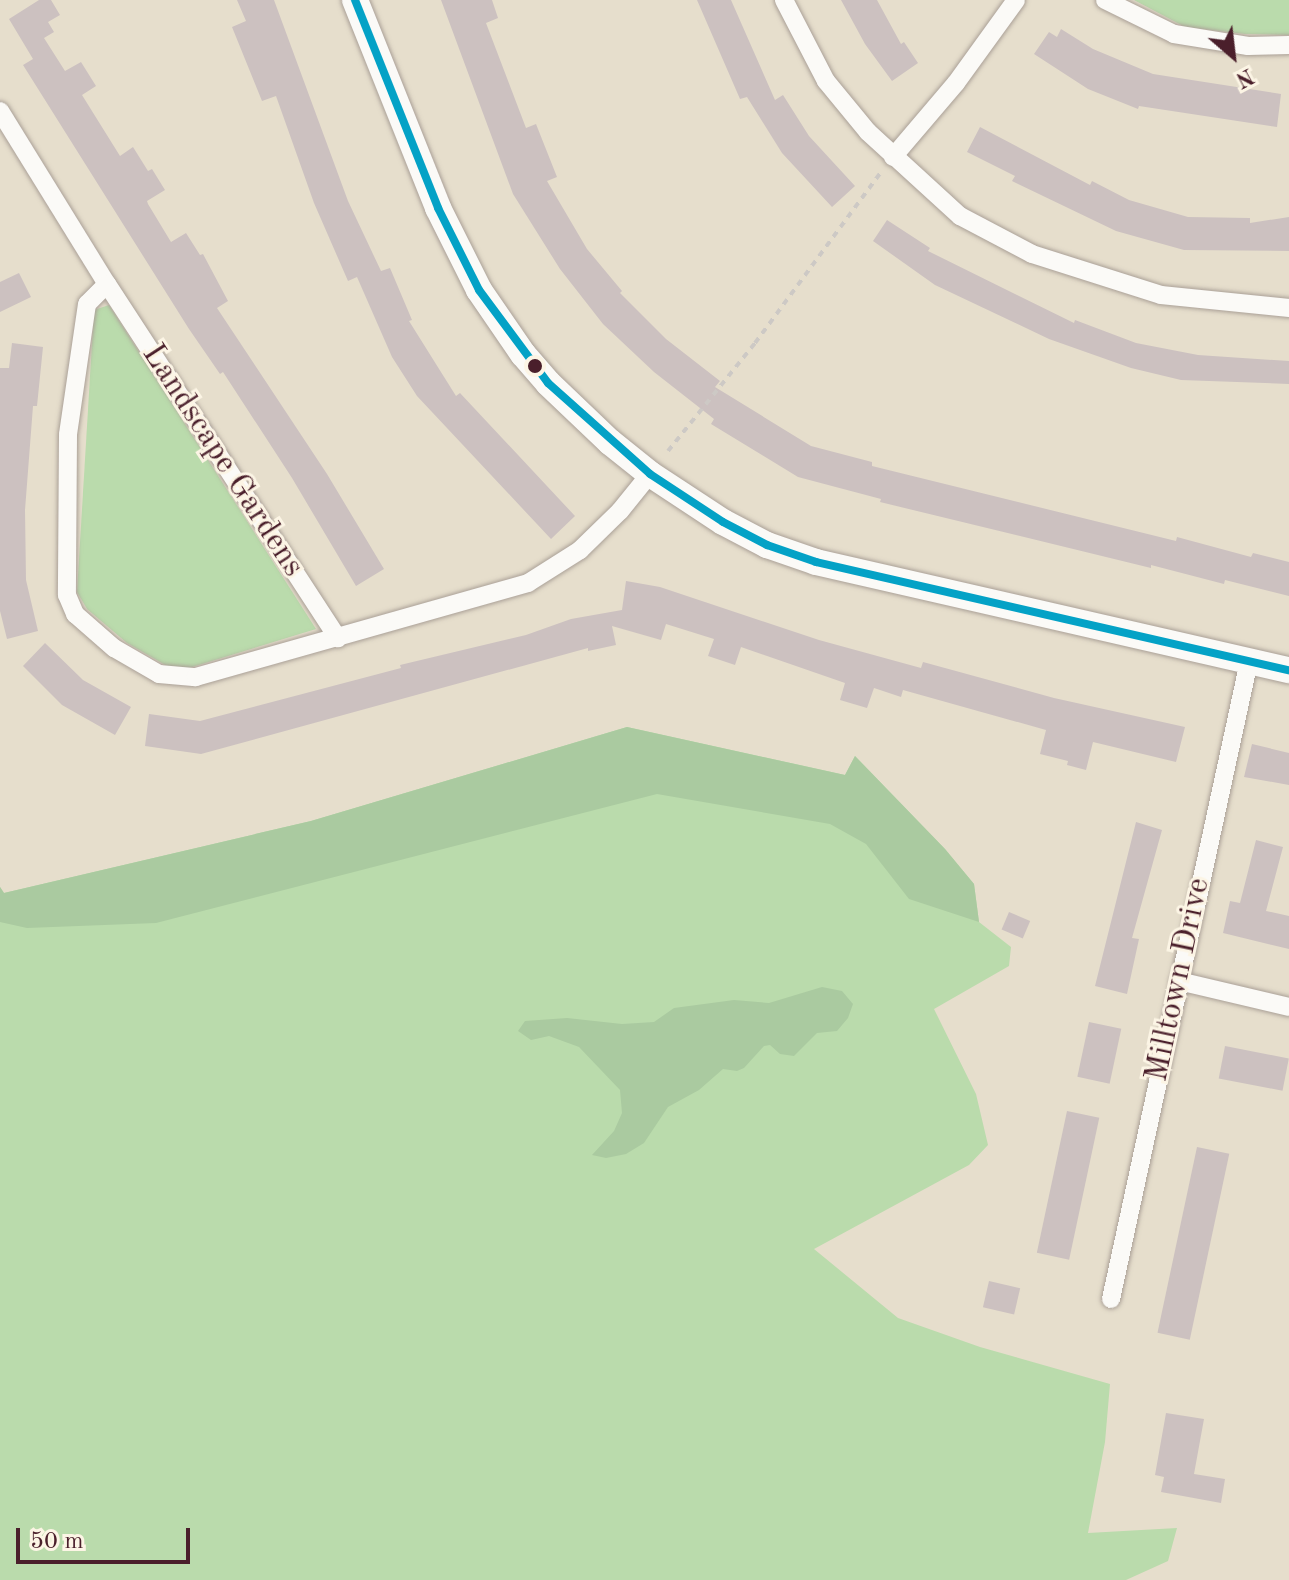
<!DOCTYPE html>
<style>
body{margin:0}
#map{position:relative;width:1289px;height:1580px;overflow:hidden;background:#e6decc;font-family:"Old Standard TT",serif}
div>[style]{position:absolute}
.green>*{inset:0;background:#badbac}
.forest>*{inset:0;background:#aacaa0}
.building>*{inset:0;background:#ccc1c0;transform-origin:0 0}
.path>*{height:4px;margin-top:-2px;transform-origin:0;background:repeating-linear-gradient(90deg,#cdc9c5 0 6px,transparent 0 12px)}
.roads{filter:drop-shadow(0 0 2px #aaa097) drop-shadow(0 0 2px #aaa097)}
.street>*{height:18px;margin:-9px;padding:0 9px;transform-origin:9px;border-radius:9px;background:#fbfaf7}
.secondary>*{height:26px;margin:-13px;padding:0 13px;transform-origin:13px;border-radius:13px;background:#fbfaf7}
.bus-1>*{height:8px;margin:-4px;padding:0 4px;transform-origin:4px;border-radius:4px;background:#04a2c6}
.dots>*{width:22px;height:22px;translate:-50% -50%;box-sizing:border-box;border:4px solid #fcf5e5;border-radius:50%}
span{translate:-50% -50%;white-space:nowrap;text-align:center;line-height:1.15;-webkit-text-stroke:6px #fcf5e5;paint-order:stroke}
.street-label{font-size:32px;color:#4a1f2b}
.north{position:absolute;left:1193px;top:16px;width:80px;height:80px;-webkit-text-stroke:6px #fcf5e5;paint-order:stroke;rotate:152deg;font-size:22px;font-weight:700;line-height:32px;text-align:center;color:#4a1f2b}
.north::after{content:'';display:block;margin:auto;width:28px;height:36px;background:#4a1f2b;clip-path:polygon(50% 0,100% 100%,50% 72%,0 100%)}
.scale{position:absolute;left:16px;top:1528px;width:174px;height:36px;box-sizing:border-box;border:4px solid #4a1f2b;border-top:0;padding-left:10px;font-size:24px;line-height:28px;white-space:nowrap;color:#4a1f2b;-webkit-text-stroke:6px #fcf5e5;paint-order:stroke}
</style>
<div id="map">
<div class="green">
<i style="clip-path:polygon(1134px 0,1289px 0,1289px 35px,1245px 34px,1185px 27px)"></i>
<i style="clip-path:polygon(109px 305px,316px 629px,189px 668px,167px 666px,127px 643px,87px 609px,77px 592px,94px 310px)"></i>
<i style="clip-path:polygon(627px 727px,845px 775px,855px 756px,945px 849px,974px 884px,979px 922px,1011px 947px,1009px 966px,934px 1009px,976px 1094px,988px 1145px,969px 1165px,814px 1249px,898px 1318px,980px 1347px,1110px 1384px,1105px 1442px,1088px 1533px,1177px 1528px,1168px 1561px,1126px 1580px,0 1580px,0 887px,4px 893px,311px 821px)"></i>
</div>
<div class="forest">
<i style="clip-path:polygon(627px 727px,845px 775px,855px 756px,945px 849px,974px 884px,979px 922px,909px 899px,866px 844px,830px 824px,657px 794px,156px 923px,27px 928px,0 922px,0 887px,4px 893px,311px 821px)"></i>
<i style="clip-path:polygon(822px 987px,842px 991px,853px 1004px,848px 1018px,837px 1031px,817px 1033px,794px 1056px,780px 1054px,770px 1045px,764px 1046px,744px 1068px,737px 1071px,723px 1069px,699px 1090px,668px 1107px,644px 1143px,626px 1154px,606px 1158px,592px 1155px,614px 1131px,622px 1113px,620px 1090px,579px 1047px,549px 1036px,531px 1040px,518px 1031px,525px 1021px,567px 1018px,622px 1024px,654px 1022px,674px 1008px,734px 1000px,769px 1003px)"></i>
</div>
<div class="building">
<i style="clip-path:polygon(39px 0,51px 0,60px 15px,48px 22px,54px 32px,44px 38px,65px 71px,81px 62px,96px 86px,82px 95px,120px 156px,133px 147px,148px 171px,152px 169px,165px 190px,147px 201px,148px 204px,171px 242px,186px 233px,200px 255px,203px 254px,228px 301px,217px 308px,327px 474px,384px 569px,356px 586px,292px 478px,223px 372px,220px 374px,189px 329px,23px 65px,33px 59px,9px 19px)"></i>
<i style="clip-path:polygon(237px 0,274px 0,348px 201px,381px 271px,390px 268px,412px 320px,409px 321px,456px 396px,460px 393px,575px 516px,551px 539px,417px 396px,392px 357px,357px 277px,348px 281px,314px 203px,276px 96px,262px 101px,232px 27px,246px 21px)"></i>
<i style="clip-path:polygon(441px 0,492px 0,498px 18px,486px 23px,526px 128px,536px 124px,557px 177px,547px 181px,587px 249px,622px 291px,620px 293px,666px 339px,720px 381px,715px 387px,811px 446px,872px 462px,872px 466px,1176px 541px,1177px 537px,1251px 557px,1253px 553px,1289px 562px,1289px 596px,1225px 580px,1224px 584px,1151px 565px,1151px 568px,880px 502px,881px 499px,798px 477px,711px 424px,714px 419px,654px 372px,603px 324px,560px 269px,513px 194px)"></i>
<i style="clip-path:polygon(697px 0,731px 0,775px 100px,783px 95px,809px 136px,855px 186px,832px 207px,782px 153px,747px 97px,740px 99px)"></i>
<i style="clip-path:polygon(841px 0,877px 0,901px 44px,904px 42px,918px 63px,892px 81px,865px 44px)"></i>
<i style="clip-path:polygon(1061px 29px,1093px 49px,1153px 74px,1281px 94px,1277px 127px,1139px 106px,1138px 109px,1088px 89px,1034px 54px,1049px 32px,1057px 37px)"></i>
<i style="clip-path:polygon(980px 127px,1090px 185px,1092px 181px,1129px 200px,1188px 217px,1250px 218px,1250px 223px,1289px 217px,1289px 251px,1184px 250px,1116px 231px,1012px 181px,1015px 176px,967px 152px)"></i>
<i style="clip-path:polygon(887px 220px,930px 248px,928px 251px,1074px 323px,1075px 320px,1136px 343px,1198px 355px,1289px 361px,1289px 384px,1181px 380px,1131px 368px,1049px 339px,935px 285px,873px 241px)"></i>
<i style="clip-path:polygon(19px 273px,31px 297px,0 312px,0 282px)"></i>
<i style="clip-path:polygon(12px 343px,43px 347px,37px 406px,33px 406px,25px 510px,26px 580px,38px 631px,7px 639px,0 611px,0 368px,9px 368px)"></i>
<i style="clip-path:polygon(626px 581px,660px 587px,819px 640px,921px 668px,923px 662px,1054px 698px,1185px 727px,1176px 762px,1093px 742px,1086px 770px,1067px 765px,1068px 761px,1040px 754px,1046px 730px,903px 690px,901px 697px,874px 688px,867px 708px,840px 700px,845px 683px,741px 647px,735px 665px,708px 656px,714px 639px,666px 624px,661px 640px,612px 626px,616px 645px,588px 651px,588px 648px,201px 754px,145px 746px,149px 714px,200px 721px,401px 668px,400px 665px,526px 635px,571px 619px,622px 610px)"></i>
<i style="clip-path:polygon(45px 643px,83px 680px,131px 707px,115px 735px,62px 705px,23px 666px)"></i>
<i style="clip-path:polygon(1252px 744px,1289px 753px,1289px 785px,1244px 777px)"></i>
<i style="clip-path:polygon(1136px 822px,1162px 830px,1132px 938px,1139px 939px,1127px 994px,1095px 986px)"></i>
<i style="clip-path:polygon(1256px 840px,1283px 847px,1266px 911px,1289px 916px,1289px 949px,1223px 933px,1230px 901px,1240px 903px)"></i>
<i style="left:1009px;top:912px;width:23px;height:19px;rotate:23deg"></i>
<i style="left:1089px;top:1022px;width:33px;height:56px;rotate:12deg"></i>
<i style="left:1225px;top:1046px;width:65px;height:33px;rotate:11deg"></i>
<i style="left:1067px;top:1111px;width:33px;height:145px;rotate:12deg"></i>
<i style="left:1197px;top:1147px;width:33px;height:190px;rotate:12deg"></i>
<i style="left:989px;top:1281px;width:32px;height:27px;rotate:13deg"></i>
<i style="clip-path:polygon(1166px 1413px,1204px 1419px,1194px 1474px,1225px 1479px,1221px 1503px,1161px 1492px,1164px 1477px,1155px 1475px)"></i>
</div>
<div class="path">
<i style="left:668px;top:451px;width:139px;rotate:-51.1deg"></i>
<i style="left:755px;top:343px;width:214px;rotate:-53.6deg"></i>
</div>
<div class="roads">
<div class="street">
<i style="left:784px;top:0;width:91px;rotate:62.6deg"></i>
<i style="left:826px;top:81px;width:66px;rotate:50.5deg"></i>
<i style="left:868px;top:132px;width:125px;rotate:42.4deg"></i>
<i style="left:960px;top:216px;width:81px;rotate:27.8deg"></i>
<i style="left:1032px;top:254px;width:135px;rotate:17.6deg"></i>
<i style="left:1161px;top:295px;width:129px;rotate:5.8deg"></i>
<i style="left:1105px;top:0;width:77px;rotate:26.2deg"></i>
<i style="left:1174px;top:34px;width:75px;rotate:9.2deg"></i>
<i style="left:1248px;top:46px;width:41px;rotate:-1.4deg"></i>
<i style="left:0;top:111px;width:203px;rotate:58.3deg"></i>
<i style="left:107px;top:284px;width:423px;rotate:56.9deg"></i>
<i style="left:893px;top:157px;width:97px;rotate:-49.6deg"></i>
<i style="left:956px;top:83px;width:102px;rotate:-54.1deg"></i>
<i style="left:107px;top:284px;width:28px;rotate:135deg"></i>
<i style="left:87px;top:304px;width:132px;rotate:98.3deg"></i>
<i style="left:68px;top:435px;width:160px;rotate:90.4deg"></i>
<i style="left:67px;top:595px;width:21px;rotate:67deg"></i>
<i style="left:75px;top:614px;width:52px;rotate:41.1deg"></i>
<i style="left:114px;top:648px;width:52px;rotate:30deg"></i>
<i style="left:159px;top:674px;width:37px;rotate:5deg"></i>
<i style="left:196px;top:677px;width:345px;rotate:-15.8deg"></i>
<i style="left:528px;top:583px;width:62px;rotate:-32.4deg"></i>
<i style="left:580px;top:550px;width:56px;rotate:-44.3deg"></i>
<i style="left:620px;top:511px;width:48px;rotate:-51deg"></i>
<i style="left:1179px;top:981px;width:113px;rotate:13.3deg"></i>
<i style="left:1111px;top:1299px;width:653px;rotate:-77.79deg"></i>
</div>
<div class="secondary">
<i style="left:355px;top:0;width:224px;rotate:68.2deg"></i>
<i style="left:438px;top:208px;width:92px;rotate:63.4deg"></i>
<i style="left:479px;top:290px;width:78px;rotate:55.5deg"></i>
<i style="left:523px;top:354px;width:38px;rotate:49deg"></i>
<i style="left:548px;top:383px;width:86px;rotate:43.6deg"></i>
<i style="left:610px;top:442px;width:51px;rotate:38.7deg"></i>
<i style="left:650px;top:474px;width:87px;rotate:33.3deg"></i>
<i style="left:723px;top:522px;width:50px;rotate:27.6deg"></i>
<i style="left:767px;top:545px;width:52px;rotate:19.1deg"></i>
<i style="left:816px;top:562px;width:485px;rotate:12.9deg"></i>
</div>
</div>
<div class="bus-1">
<i style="left:355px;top:0;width:224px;rotate:68.2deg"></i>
<i style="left:438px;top:208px;width:92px;rotate:63.4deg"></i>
<i style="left:479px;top:290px;width:116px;rotate:53.4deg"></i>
<i style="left:548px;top:383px;width:137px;rotate:41.7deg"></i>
<i style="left:650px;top:474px;width:87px;rotate:33.3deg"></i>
<i style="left:723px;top:522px;width:50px;rotate:27.6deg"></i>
<i style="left:767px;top:545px;width:52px;rotate:19.1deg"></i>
<i style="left:816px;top:562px;width:485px;rotate:12.9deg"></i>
</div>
<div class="dots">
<i style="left:535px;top:366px;background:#4a1f2b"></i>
</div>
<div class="street-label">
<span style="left:222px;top:461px;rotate:57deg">Landscape Gardens</span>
<span style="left:1179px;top:980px;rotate:-78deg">Milltown Drive</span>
</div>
<div class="north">N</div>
<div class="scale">50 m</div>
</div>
